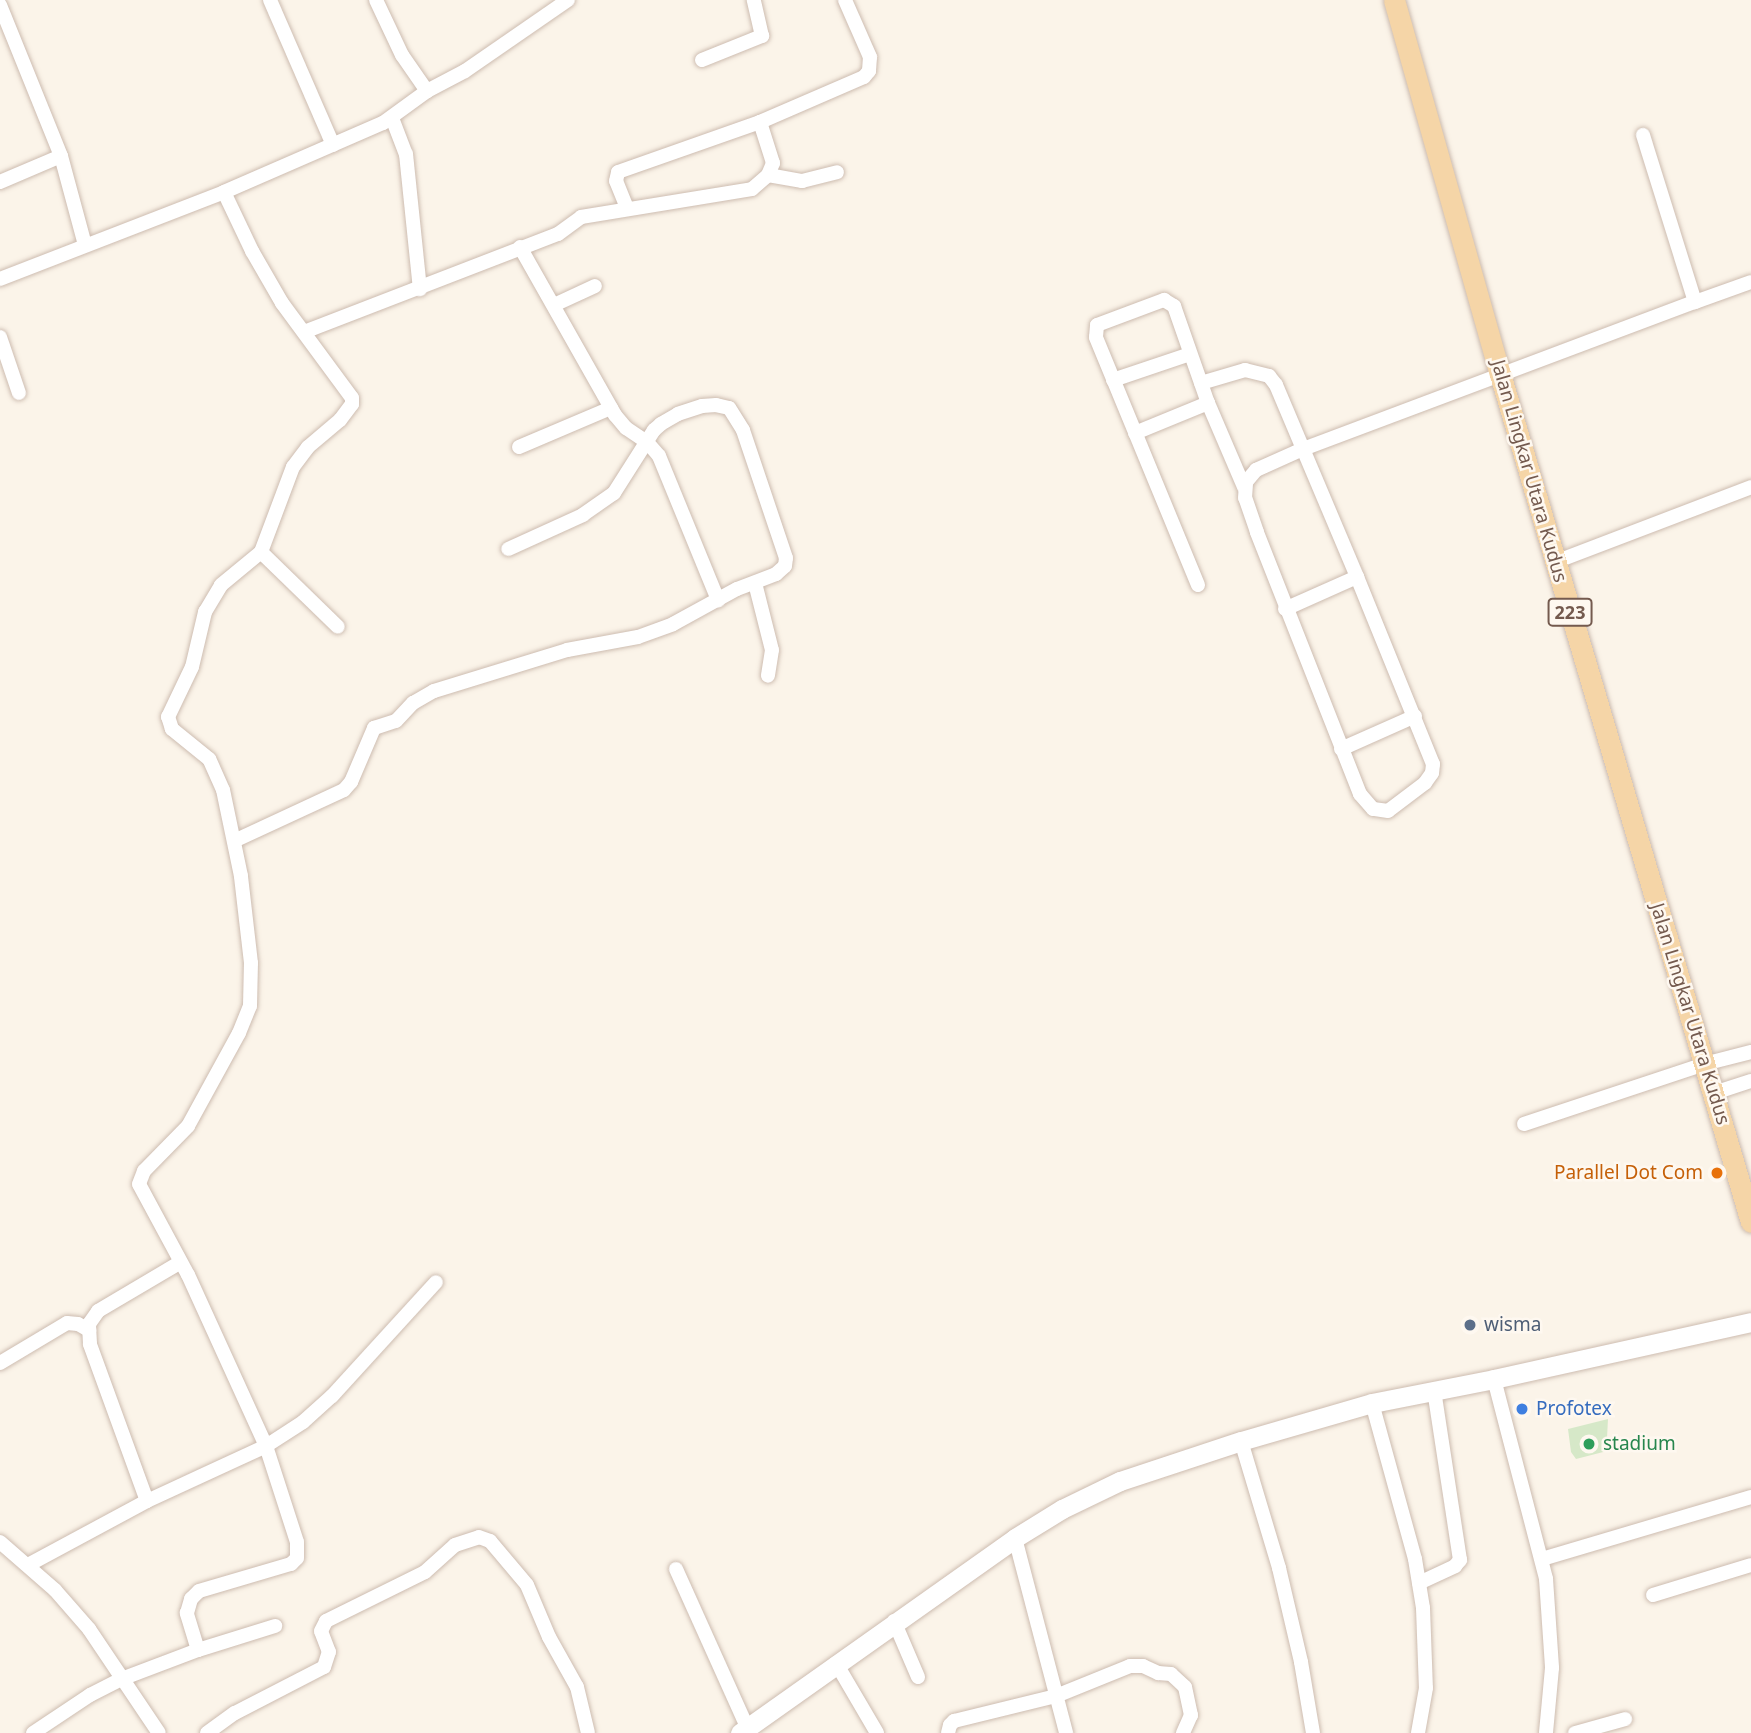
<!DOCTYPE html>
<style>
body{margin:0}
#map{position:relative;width:1751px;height:1733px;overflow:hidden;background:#fbf4e9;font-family:"Noto Sans",sans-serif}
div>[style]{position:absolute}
.green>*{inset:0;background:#d6e8c8}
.roads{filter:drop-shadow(0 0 2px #cdbcb0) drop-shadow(0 0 2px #cdbcb0)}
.minor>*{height:14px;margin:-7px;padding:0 7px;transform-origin:7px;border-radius:7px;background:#fff}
.secondary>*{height:19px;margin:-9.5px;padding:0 9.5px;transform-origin:9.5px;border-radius:9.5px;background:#fff}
.primary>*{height:21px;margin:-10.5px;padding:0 10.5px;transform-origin:10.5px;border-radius:10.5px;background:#f5d5a7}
.dots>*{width:19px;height:19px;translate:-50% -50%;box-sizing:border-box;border:4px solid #fef8f0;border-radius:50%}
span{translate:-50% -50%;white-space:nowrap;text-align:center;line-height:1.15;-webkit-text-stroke:5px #fef8f0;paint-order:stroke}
.shield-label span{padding:2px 5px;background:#fef8f0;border:2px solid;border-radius:5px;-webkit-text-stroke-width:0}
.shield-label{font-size:18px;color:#745a4e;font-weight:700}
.street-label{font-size:19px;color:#745a4e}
.food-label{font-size:19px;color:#c56008}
.right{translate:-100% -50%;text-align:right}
.service-label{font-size:19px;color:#4e5e75}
.left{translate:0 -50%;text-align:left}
.shop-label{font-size:19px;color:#366cbe}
.leisure-label{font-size:19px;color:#27864d}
</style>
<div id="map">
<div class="green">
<i style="clip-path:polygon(1608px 1419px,1607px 1438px,1611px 1450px,1576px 1459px,1571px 1452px,1568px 1429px)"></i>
</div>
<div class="roads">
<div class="minor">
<i style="left:270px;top:0;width:158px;rotate:66.5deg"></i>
<i style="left:376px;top:0;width:61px;rotate:64.7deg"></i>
<i style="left:402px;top:55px;width:44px;rotate:55.2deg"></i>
<i style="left:0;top:5px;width:163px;rotate:68deg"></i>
<i style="left:61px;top:156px;width:92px;rotate:74.9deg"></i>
<i style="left:702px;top:60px;width:65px;rotate:-21.8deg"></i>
<i style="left:762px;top:36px;width:37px;rotate:-103deg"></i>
<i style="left:392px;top:118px;width:39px;rotate:69deg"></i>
<i style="left:406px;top:154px;width:136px;rotate:84.1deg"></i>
<i style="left:768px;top:175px;width:35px;rotate:10deg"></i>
<i style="left:802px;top:181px;width:36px;rotate:-14deg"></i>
<i style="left:0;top:182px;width:66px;rotate:-23.1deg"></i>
<i style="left:627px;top:208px;width:29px;rotate:-112deg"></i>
<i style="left:616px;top:181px;width:9px;rotate:-77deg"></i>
<i style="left:618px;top:172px;width:151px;rotate:-19.4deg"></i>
<i style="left:760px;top:122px;width:113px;rotate:-23.4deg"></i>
<i style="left:864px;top:77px;width:8px;rotate:-50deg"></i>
<i style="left:869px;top:71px;width:14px;rotate:-86deg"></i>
<i style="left:870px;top:57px;width:62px;rotate:-113.7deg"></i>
<i style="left:520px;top:247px;width:193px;rotate:60.5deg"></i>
<i style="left:615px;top:415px;width:17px;rotate:50deg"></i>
<i style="left:626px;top:428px;width:25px;rotate:34deg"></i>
<i style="left:647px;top:442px;width:18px;rotate:49deg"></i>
<i style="left:659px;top:456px;width:156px;rotate:67.7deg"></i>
<i style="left:0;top:279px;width:240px;rotate:-21.2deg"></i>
<i style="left:224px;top:192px;width:173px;rotate:-23.5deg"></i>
<i style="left:383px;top:123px;width:54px;rotate:-36deg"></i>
<i style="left:427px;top:91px;width:43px;rotate:-27.8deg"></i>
<i style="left:465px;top:71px;width:125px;rotate:-34.6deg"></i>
<i style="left:1695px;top:302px;width:59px;rotate:-19.7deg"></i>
<i style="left:554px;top:305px;width:45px;rotate:-24.9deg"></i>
<i style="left:304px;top:332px;width:272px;rotate:-21.1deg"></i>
<i style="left:558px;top:234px;width:29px;rotate:-36deg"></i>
<i style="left:581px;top:217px;width:173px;rotate:-9.3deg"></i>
<i style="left:752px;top:189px;width:21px;rotate:-41deg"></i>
<i style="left:768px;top:175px;width:13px;rotate:-67deg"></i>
<i style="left:773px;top:163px;width:43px;rotate:-107.6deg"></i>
<i style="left:0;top:337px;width:59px;rotate:71.3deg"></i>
<i style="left:1113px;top:380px;width:81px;rotate:-18.7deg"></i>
<i style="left:1201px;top:383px;width:46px;rotate:-16.5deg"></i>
<i style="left:1245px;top:370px;width:25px;rotate:14deg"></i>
<i style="left:1269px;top:376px;width:11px;rotate:52deg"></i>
<i style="left:1276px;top:385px;width:208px;rotate:67.1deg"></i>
<i style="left:1357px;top:577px;width:202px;rotate:67.9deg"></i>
<i style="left:1433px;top:764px;width:9px;rotate:96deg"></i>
<i style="left:1432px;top:773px;width:12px;rotate:125deg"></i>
<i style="left:1425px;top:783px;width:46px;rotate:142.9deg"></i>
<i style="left:1388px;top:811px;width:15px;rotate:-172deg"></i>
<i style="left:1373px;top:809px;width:20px;rotate:-131deg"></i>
<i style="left:1360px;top:794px;width:282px;rotate:-111.5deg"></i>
<i style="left:1257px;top:532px;width:36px;rotate:-109deg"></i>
<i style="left:1245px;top:498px;width:16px;rotate:-86deg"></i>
<i style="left:1246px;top:482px;width:16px;rotate:-50deg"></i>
<i style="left:1256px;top:470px;width:51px;rotate:-24.1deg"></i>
<i style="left:1303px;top:449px;width:419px;rotate:-20.6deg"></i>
<i style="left:1695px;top:302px;width:175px;rotate:-107.3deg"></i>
<i style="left:1135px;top:433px;width:79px;rotate:-22.3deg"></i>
<i style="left:519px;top:447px;width:100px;rotate:-23deg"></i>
<i style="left:261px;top:552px;width:107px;rotate:44.2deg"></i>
<i style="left:1555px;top:562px;width:210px;rotate:-20.9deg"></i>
<i style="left:755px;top:583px;width:69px;rotate:75.8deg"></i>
<i style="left:772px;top:650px;width:26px;rotate:99deg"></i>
<i style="left:1198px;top:585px;width:268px;rotate:-112.4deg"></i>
<i style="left:1096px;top:337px;width:12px;rotate:-85deg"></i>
<i style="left:1097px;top:325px;width:72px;rotate:-20.5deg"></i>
<i style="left:1164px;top:300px;width:12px;rotate:31deg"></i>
<i style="left:1174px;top:306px;width:103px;rotate:70.7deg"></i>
<i style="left:1208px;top:403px;width:91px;rotate:66.8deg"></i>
<i style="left:1285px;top:609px;width:79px;rotate:-24deg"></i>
<i style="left:1341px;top:749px;width:81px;rotate:-24deg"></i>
<i style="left:234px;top:841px;width:121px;rotate:-24.9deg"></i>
<i style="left:344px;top:790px;width:11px;rotate:-49deg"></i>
<i style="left:351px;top:782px;width:59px;rotate:-66.9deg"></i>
<i style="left:374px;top:728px;width:23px;rotate:-18deg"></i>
<i style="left:396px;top:721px;width:25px;rotate:-47deg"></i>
<i style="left:413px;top:703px;width:24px;rotate:-30deg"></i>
<i style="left:434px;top:691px;width:139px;rotate:-17.1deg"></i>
<i style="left:567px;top:650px;width:72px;rotate:-10.4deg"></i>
<i style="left:638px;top:637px;width:37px;rotate:-20deg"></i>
<i style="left:673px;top:624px;width:73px;rotate:-28.7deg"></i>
<i style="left:737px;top:589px;width:42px;rotate:-21deg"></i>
<i style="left:776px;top:574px;width:12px;rotate:-42deg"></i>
<i style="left:785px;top:566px;width:8px;rotate:-83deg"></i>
<i style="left:786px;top:558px;width:135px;rotate:-108.6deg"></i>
<i style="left:743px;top:430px;width:26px;rotate:-122deg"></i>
<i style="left:729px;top:408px;width:13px;rotate:-167deg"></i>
<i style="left:716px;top:405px;width:14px;rotate:176deg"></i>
<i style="left:702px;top:406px;width:25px;rotate:162deg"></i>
<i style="left:678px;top:414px;width:20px;rotate:150deg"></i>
<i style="left:661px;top:424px;width:9px;rotate:139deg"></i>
<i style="left:654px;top:430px;width:75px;rotate:122.4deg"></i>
<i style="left:614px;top:493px;width:38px;rotate:145deg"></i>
<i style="left:583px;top:515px;width:82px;rotate:155.6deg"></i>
<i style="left:1714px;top:1093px;width:39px;rotate:-18deg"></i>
<i style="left:1524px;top:1124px;width:190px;rotate:-18.4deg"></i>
<i style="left:1704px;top:1064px;width:49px;rotate:-14.3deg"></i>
<i style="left:0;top:1363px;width:78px;rotate:-30.8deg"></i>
<i style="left:67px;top:1323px;width:11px;rotate:5deg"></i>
<i style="left:78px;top:1324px;width:13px;rotate:29deg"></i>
<i style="left:1494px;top:1379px;width:207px;rotate:75.4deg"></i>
<i style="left:1546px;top:1579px;width:89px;rotate:86.1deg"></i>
<i style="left:1552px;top:1668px;width:65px;rotate:95.3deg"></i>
<i style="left:1372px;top:1403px;width:162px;rotate:74.6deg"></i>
<i style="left:1415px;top:1559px;width:50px;rotate:80.7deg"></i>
<i style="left:1423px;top:1608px;width:80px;rotate:87.9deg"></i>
<i style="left:1426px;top:1688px;width:46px;rotate:100.1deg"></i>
<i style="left:1241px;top:1441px;width:133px;rotate:73.3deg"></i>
<i style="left:1279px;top:1568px;width:97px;rotate:76.8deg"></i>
<i style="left:1301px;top:1662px;width:72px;rotate:80.4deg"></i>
<i style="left:147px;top:1501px;width:167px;rotate:-110deg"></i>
<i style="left:90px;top:1344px;width:20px;rotate:-93deg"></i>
<i style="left:89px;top:1324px;width:16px;rotate:-55deg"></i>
<i style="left:98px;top:1311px;width:96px;rotate:-30.6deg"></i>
<i style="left:1015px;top:1538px;width:202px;rotate:75.3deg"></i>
<i style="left:0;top:1542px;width:73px;rotate:41.1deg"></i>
<i style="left:55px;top:1590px;width:52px;rotate:48.9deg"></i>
<i style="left:89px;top:1629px;width:125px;rotate:56.1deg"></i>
<i style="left:1542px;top:1559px;width:218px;rotate:-16.5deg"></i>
<i style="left:28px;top:1565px;width:135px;rotate:-28.3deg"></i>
<i style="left:147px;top:1501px;width:131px;rotate:-24.8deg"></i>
<i style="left:266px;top:1446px;width:188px;rotate:-114.5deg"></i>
<i style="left:188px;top:1275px;width:103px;rotate:-118.3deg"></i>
<i style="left:139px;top:1184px;width:14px;rotate:-69deg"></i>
<i style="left:144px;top:1171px;width:63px;rotate:-45.6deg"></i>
<i style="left:188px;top:1126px;width:106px;rotate:-61.3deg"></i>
<i style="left:239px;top:1033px;width:29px;rotate:-68deg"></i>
<i style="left:250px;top:1006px;width:43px;rotate:-88.7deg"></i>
<i style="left:251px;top:963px;width:88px;rotate:-96.6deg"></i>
<i style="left:241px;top:876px;width:88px;rotate:-101.8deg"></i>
<i style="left:223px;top:790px;width:34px;rotate:-114deg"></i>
<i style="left:209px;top:759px;width:48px;rotate:-141deg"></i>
<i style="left:172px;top:729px;width:13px;rotate:-108deg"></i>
<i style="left:168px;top:717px;width:55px;rotate:-64.4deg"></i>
<i style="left:192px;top:667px;width:57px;rotate:-76.7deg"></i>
<i style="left:205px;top:612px;width:31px;rotate:-59deg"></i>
<i style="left:221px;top:585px;width:52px;rotate:-39.5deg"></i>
<i style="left:261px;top:552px;width:91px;rotate:-69.4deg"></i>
<i style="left:293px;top:467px;width:25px;rotate:-53deg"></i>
<i style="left:308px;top:447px;width:42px;rotate:-40.2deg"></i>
<i style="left:340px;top:420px;width:20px;rotate:-53deg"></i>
<i style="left:352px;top:404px;width:6px;rotate:-90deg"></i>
<i style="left:352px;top:398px;width:118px;rotate:-126.4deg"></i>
<i style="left:282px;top:303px;width:60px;rotate:-120deg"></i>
<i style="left:252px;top:251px;width:65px;rotate:-115.4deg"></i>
<i style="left:676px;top:1569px;width:173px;rotate:65.8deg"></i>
<i style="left:1419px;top:1583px;width:40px;rotate:-25deg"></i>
<i style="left:1455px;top:1566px;width:8px;rotate:-50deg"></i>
<i style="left:1460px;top:1560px;width:172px;rotate:-98.7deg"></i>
<i style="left:1653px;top:1595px;width:102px;rotate:-17deg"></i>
<i style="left:894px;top:1621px;width:61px;rotate:66.8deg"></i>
<i style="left:198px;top:1650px;width:81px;rotate:-17.3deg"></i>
<i style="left:836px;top:1663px;width:81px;rotate:59.6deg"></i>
<i style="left:33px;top:1733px;width:69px;rotate:-33.7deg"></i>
<i style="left:90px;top:1695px;width:38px;rotate:-27deg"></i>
<i style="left:124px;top:1678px;width:79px;rotate:-20.7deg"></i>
<i style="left:198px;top:1650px;width:39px;rotate:-107deg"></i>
<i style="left:187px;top:1613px;width:15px;rotate:-74deg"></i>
<i style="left:191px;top:1599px;width:11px;rotate:-45deg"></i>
<i style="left:199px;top:1591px;width:96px;rotate:-16.4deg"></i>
<i style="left:291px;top:1564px;width:8px;rotate:-45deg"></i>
<i style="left:297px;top:1558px;width:16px;rotate:-90deg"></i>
<i style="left:297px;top:1542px;width:101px;rotate:-107.9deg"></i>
<i style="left:266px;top:1446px;width:44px;rotate:-33deg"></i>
<i style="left:303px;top:1422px;width:39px;rotate:-42deg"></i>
<i style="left:332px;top:1396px;width:154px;rotate:-47.6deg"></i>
<i style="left:207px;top:1733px;width:34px;rotate:-36deg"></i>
<i style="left:235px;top:1713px;width:100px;rotate:-27.3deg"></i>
<i style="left:324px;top:1667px;width:16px;rotate:-72deg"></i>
<i style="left:329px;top:1652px;width:22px;rotate:-111deg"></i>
<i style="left:321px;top:1631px;width:11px;rotate:-63deg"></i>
<i style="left:326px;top:1621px;width:110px;rotate:-26.3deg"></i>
<i style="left:425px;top:1572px;width:40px;rotate:-42deg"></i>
<i style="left:455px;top:1545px;width:25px;rotate:-18deg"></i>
<i style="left:479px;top:1537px;width:12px;rotate:20deg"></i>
<i style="left:490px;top:1541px;width:57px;rotate:49.9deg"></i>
<i style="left:527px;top:1585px;width:56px;rotate:67.1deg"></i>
<i style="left:549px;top:1637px;width:57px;rotate:60.8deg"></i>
<i style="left:577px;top:1687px;width:47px;rotate:76.6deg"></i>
<i style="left:948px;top:1733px;width:8px;rotate:-76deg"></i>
<i style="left:950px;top:1725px;width:6px;rotate:-45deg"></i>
<i style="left:954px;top:1721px;width:105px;rotate:-13.8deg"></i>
<i style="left:1056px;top:1696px;width:80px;rotate:-22.1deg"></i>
<i style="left:1130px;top:1666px;width:13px"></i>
<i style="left:1143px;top:1666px;width:17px;rotate:25deg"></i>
<i style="left:1158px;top:1673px;width:13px;rotate:4deg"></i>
<i style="left:1171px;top:1674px;width:19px;rotate:43deg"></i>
<i style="left:1185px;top:1687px;width:29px;rotate:78deg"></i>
<i style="left:1191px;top:1715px;width:20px;rotate:114deg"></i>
<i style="left:1575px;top:1733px;width:52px;rotate:-15.6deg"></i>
</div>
<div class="secondary">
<i style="left:740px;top:1733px;width:337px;rotate:-35.3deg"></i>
<i style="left:1015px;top:1538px;width:55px;rotate:-31.7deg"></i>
<i style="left:1062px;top:1509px;width:64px;rotate:-25.8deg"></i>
<i style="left:1120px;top:1481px;width:127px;rotate:-18.3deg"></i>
<i style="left:1241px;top:1441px;width:136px;rotate:-16.2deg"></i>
<i style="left:1372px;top:1403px;width:124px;rotate:-11.1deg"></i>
<i style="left:1494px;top:1379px;width:263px;rotate:-12.5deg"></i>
</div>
<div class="primary">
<i style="left:1394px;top:0;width:389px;rotate:74.2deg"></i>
<i style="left:1500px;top:374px;width:884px;rotate:73.51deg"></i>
</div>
</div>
<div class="dots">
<i style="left:1717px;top:1173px;background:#e8710a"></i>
<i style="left:1470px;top:1325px;background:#5c6f8a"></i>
<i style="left:1522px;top:1409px;background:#3f7fe0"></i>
<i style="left:1589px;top:1444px;background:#2e9e5b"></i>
</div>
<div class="shield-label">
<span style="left:1570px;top:612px">223</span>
</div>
<div class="street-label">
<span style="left:1529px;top:471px;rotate:74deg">Jalan Lingkar Utara Kudus</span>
<span style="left:1690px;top:1014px;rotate:73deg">Jalan Lingkar Utara Kudus</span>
</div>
<div class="food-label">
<span class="right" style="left:1703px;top:1173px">Parallel Dot Com</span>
</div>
<div class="service-label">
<span class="left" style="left:1484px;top:1325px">wisma</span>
</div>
<div class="shop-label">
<span class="left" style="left:1536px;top:1409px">Profotex</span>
</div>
<div class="leisure-label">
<span class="left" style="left:1603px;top:1444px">stadium</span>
</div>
</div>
